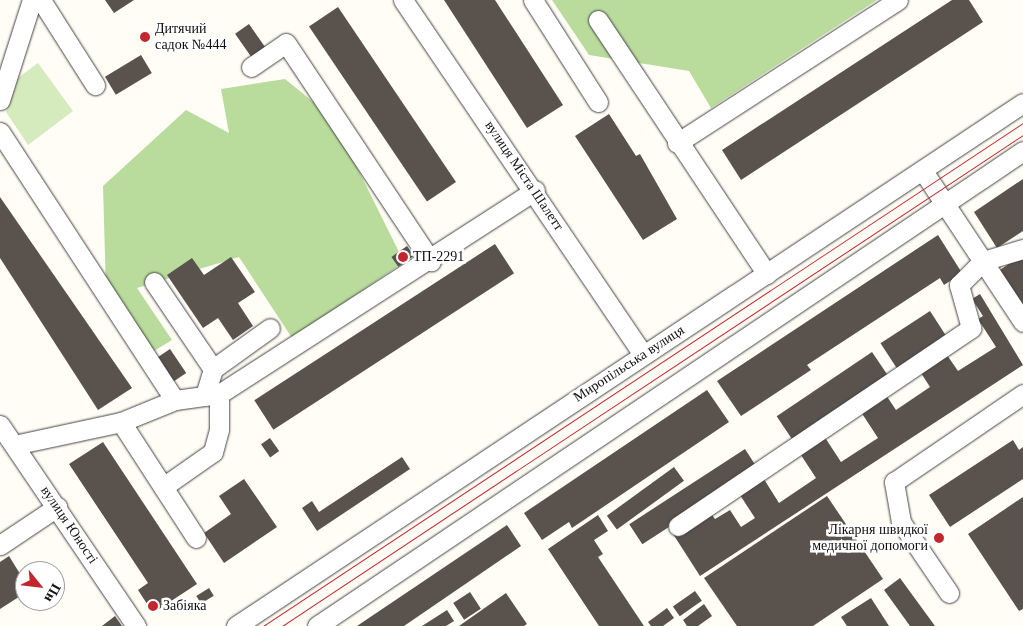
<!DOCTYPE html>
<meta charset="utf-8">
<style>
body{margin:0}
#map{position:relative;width:1023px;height:626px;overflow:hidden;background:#fffdf5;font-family:"Times New Roman",serif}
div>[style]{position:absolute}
.green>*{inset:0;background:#d5ebbd}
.forest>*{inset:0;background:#b9dc9c}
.building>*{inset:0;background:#5a524d;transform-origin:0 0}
.roads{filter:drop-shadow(0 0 1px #444) drop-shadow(0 0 1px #444)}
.minor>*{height:19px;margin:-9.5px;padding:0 9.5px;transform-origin:9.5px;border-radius:9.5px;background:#fff}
.tram>*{height:1px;margin:-0.5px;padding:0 0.5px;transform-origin:0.5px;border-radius:0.5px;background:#c4262e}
.dots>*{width:14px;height:14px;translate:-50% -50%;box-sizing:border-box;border:2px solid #fff;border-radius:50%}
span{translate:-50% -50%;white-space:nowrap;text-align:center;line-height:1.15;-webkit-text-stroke:5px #fff;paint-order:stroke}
.poi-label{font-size:14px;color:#111}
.left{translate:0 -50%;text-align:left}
.right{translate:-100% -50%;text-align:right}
.street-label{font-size:14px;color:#111}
.north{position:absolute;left:15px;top:561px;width:50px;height:50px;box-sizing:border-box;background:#fff;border:1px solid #a0a0a0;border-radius:50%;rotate:119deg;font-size:14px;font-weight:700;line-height:20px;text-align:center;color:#111}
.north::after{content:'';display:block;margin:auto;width:18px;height:22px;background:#c4262e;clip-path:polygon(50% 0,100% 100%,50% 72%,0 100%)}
</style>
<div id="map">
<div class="green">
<i style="clip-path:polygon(38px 63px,73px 111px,28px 145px,6px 112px,15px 80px)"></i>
</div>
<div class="forest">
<i style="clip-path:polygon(552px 0,877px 0,711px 108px,689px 71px,589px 55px)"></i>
<i style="clip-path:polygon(285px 79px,332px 117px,404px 262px,292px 338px,239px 257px,137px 288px,172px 340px,154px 351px,106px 291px,103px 186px,186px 110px,229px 133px,221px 89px)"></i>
</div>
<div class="building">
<i style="clip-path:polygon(105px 0,134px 0,114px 13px)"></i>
<i style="clip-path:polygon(444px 0,495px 0,563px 105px,527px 128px)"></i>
<i style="clip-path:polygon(952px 0,969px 0,983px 22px,741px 180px,722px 150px)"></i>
<i style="left:338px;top:7px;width:211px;height:35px;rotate:56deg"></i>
<i style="left:249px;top:24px;width:28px;height:17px;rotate:55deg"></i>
<i style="left:141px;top:55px;width:21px;height:42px;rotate:59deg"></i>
<i style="clip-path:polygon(609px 114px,636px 156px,640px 154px,677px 219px,643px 240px,575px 136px)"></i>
<i style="clip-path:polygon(1023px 179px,1023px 231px,997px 248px,974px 212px)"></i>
<i style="clip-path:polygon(0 197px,132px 388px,98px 410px,0 258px)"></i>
<i style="clip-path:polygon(938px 235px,962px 273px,944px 285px,940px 278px,807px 365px,811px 370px,741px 416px,717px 381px)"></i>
<i style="left:495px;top:244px;width:35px;height:287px;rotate:57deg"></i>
<i style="left:407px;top:246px;width:12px;height:19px;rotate:55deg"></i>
<i style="clip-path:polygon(1023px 254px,1023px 305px,1000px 270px)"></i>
<i style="clip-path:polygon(231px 257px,255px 292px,238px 303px,253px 326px,233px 340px,218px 318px,203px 328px,167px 275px,192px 258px,204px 275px)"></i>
<i style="clip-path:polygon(980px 294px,1023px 365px,700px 576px,673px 534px,709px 511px,715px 519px,730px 510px,741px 527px,755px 518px,738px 492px,762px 476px,779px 503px,816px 478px,799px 452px,824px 436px,841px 462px,878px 438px,861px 412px,886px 395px,896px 410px,930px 387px,921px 373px,947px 355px,958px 371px,996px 347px,978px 319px,983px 316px,972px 299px)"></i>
<i style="left:930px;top:311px;width:30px;height:59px;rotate:57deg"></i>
<i style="left:170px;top:349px;width:29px;height:17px;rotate:56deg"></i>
<i style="left:872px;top:352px;width:30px;height:115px;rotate:56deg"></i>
<i style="clip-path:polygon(707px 390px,729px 422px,572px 528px,569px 522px,542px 540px,524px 513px)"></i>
<i style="left:270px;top:438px;width:16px;height:11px;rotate:55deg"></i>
<i style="clip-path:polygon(1013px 440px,1019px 450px,1023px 447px,1023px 479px,950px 527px,929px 495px)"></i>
<i style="clip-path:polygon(103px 442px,197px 584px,153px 613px,138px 590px,148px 583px,69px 464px)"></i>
<i style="left:745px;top:449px;width:24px;height:138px;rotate:57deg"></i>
<i style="clip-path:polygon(402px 457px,410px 469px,317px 531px,302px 508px,312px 501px,319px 512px)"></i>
<i style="left:674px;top:467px;width:17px;height:83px;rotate:54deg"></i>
<i style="clip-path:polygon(244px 479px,277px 527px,224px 563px,204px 533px,231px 514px,219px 496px)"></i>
<i style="clip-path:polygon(827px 496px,883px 579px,813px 626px,737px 626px,704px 578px)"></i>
<i style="clip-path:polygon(1023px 497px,1023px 609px,1019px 611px,968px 534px)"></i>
<i style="clip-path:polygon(598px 515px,608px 531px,594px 540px,603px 554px,598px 557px,644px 626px,599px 626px,548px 549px)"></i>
<i style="clip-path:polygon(507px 525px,521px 546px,404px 626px,357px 626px)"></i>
<i style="clip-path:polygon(9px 556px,25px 582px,25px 593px,0 609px,0 562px)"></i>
<i style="clip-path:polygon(900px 578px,935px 626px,910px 626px,884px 590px)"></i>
<i style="left:209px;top:588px;width:9px;height:15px;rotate:58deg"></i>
<i style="left:695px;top:591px;width:12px;height:27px;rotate:55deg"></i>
<i style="left:470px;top:592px;width:20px;height:20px;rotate:57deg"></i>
<i style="clip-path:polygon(506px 593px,527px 624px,524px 626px,459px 626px)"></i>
<i style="clip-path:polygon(871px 598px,889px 626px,847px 626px,841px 617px)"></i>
<i style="clip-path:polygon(704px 604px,712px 616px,698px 626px,687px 626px,683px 620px)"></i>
<i style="clip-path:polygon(667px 608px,674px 618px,663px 626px,651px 626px,648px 622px)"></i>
<i style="clip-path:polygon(447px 610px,454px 621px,446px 626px,422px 626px)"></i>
<i style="clip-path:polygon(115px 616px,122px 626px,102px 626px)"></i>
</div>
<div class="roads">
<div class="minor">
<i style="left:41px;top:0;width:101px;rotate:57.6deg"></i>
<i style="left:403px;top:0;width:428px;rotate:55.9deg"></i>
<i style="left:533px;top:0;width:121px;rotate:57.5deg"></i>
<i style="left:598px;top:20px;width:305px;rotate:56.4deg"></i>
<i style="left:251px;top:67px;width:42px;rotate:-34.4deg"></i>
<i style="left:286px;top:43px;width:262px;rotate:56.4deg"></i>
<i style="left:0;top:100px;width:105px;rotate:-72.3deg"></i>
<i style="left:0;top:132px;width:320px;rotate:56.9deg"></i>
<i style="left:677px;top:143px;width:263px;rotate:-32.9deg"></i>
<i style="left:923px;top:171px;width:181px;rotate:56.5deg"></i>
<i style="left:154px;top:282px;width:105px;rotate:55.9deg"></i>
<i style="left:213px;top:369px;width:28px;rotate:107deg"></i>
<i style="left:213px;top:369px;width:70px;rotate:-35.7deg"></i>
<i style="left:121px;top:422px;width:138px;rotate:57.1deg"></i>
<i style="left:0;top:425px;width:243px;rotate:55.9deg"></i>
<i style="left:14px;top:445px;width:109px;rotate:-12.1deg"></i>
<i style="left:121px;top:422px;width:58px;rotate:-22.2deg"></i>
<i style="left:175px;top:400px;width:44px;rotate:-7.8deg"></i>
<i style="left:219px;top:394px;width:376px;rotate:-32.8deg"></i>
<i style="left:163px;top:487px;width:61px;rotate:-35deg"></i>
<i style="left:213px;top:452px;width:23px;rotate:-75deg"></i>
<i style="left:219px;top:430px;width:36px;rotate:-90deg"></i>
<i style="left:678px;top:526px;width:354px;rotate:-34deg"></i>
<i style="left:971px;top:328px;width:45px;rotate:-105.6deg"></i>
<i style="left:959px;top:285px;width:34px;rotate:-45deg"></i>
<i style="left:983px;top:261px;width:42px;rotate:-16.7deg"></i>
<i style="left:0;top:545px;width:69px;rotate:-33.7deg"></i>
<i style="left:949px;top:593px;width:86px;rotate:-124.1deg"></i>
<i style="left:901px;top:522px;width:41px;rotate:-99.9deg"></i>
<i style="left:894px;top:482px;width:156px;rotate:-34.3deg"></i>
<i style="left:236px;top:626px;width:945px;rotate:-33.61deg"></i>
<i style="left:317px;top:626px;width:851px;rotate:-33.93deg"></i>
</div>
</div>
<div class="tram">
<i style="left:263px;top:626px;width:911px;rotate:-33.5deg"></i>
<i style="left:282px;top:626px;width:889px;rotate:-33.53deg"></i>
</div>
<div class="dots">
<i style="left:145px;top:37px;background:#c4262e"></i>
<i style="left:403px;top:257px;background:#c4262e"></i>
<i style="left:939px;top:538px;background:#c4262e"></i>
<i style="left:153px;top:606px;background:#c4262e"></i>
</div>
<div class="poi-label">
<span class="left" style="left:155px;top:37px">Дитячий<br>садок №444</span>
<span class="left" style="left:413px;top:257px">ТП-2291</span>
<span class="right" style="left:928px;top:538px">Лікарня швидкої<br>медичної допомоги</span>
<span class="left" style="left:163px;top:606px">Забіяка</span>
</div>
<div class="street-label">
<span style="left:524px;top:176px;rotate:56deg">вулиця Міста Шалетт</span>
<span style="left:629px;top:364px;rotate:-33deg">Миропільська вулиця</span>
<span style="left:69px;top:525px;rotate:56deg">вулиця Юності</span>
</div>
<div class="north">Пн</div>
</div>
